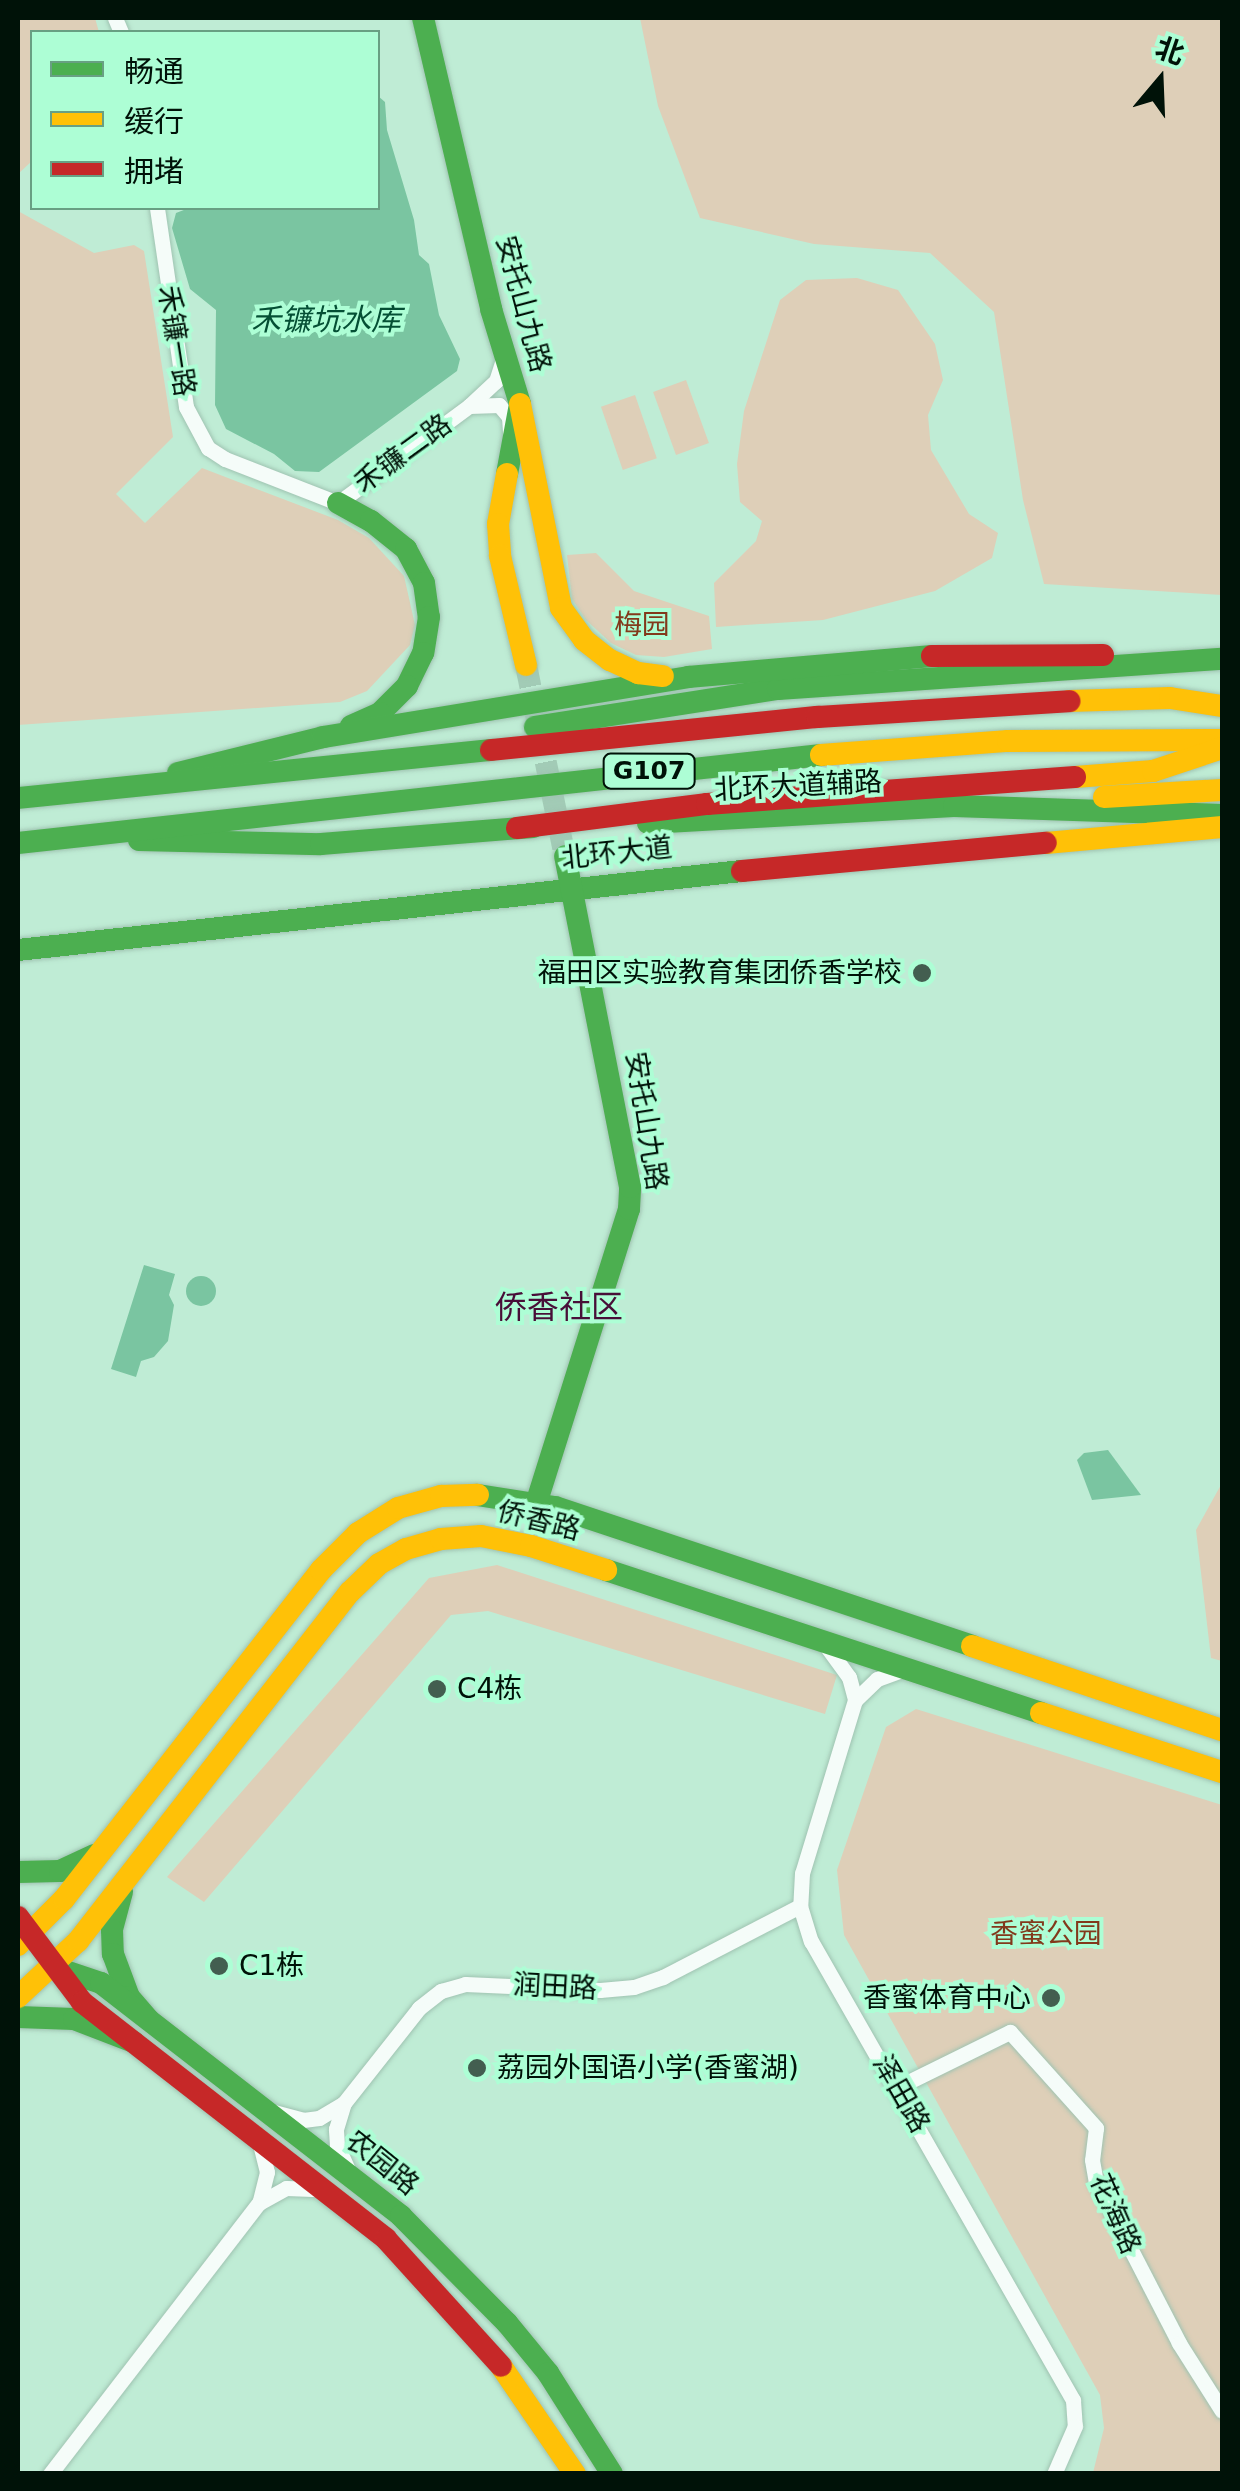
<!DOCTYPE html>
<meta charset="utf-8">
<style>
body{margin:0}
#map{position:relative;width:1240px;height:2491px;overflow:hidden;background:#bfecd5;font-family:"DejaVu Sans","Noto Sans SC",sans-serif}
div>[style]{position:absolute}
.green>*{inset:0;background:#decfb8;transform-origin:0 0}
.water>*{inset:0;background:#7ac5a1}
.round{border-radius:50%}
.secondary-tunnel>*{height:22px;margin-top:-11px;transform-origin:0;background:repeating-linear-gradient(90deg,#a2cbb6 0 22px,transparent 0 33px)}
.roads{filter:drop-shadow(0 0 2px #9fc3b1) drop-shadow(0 0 2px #9fc3b1)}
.street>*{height:15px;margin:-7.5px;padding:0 7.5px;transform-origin:7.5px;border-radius:7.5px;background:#f5fcf9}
.fast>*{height:22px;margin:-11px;padding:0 11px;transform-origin:11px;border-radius:11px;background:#4caf50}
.slow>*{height:22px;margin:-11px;padding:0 11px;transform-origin:11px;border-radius:11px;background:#ffc107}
.jam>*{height:22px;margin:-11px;padding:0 11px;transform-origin:11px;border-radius:11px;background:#c62828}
.dots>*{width:28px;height:28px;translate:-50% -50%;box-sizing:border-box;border:5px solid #adfed5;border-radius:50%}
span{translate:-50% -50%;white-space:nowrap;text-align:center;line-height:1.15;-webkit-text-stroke:8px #adfed5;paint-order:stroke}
.shield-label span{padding:2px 8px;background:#adfed5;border:2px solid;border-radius:8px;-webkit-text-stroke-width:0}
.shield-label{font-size:25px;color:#001208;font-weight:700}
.street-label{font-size:28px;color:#001208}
.park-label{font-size:28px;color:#82391b}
.poi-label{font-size:28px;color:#001208}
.right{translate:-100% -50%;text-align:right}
.left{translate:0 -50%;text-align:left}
.water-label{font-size:30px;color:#044f34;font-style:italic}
.quarter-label{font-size:32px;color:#480f38}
.frame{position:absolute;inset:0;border:20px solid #001208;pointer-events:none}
.legend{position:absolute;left:30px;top:30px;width:350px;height:180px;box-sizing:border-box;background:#adfed5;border:2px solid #68a083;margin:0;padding:12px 18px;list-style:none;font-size:30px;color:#001208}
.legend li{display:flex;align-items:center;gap:20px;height:50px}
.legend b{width:50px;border:2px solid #68a083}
.north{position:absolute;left:1110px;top:30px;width:100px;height:100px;-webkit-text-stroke:8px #adfed5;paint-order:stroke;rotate:19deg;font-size:28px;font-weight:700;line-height:40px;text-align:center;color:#001208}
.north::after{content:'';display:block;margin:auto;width:35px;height:45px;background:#001208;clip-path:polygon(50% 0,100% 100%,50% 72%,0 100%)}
</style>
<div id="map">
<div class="green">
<i style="clip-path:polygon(18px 18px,95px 18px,99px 32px,32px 32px,32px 161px,18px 174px)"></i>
<i style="clip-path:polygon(640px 18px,1222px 18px,1222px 595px,1044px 584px,1023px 500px,994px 312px,930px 253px,814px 244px,700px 218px,658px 106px)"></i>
<i style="clip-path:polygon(18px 211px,94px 253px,134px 245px,144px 251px,173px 437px,116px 494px,145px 523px,202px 468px,338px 520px,369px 538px,404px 576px,415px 625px,410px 645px,367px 691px,340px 702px,18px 725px)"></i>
<i style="clip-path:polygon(857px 278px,898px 290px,935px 344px,943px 380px,928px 415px,931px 450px,969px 514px,998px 533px,992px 558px,935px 591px,823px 620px,716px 627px,714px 583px,756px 541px,762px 521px,740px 502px,737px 464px,744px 411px,780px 300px,806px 280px)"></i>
<i style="left:686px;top:380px;width:67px;height:35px;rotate:70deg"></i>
<i style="left:635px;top:395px;width:67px;height:36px;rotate:71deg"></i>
<i style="clip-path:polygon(596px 553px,634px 591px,709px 616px,712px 649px,664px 657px,636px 655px,611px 643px,586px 620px,572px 599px,567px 555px)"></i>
<i style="clip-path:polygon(1222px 1483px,1222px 1661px,1211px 1658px,1196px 1530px)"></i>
<i style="clip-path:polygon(497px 1565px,837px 1675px,825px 1714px,488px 1611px,451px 1615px,204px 1902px,167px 1877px,429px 1578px)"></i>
<i style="clip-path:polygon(916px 1709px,1222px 1805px,1222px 2473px,1093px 2473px,1104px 2428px,1100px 2395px,844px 1935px,837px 1870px,886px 1727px)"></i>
</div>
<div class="water">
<i style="clip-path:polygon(378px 96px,385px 102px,387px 130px,414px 220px,419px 255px,429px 264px,439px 315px,460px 359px,457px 371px,319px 472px,295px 471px,274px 454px,226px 429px,215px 405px,216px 310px,190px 289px,172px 228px,176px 213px,189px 208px,378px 208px)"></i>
<i style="clip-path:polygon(144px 1265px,175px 1274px,169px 1295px,174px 1305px,168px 1341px,154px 1357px,141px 1361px,136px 1377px,111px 1369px)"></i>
<i class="round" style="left:186px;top:1276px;width:30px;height:30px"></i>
<i style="clip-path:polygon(1108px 1450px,1141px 1495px,1092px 1500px,1077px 1460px,1084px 1453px)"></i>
</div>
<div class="secondary-tunnel">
<i style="left:526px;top:665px;width:195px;rotate:78.5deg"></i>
</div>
<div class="roads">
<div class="street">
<i style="left:115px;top:18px;width:15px;rotate:67deg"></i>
<i style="left:157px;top:208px;width:201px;rotate:81.7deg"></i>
<i style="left:186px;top:407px;width:47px;rotate:61.8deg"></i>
<i style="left:208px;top:448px;width:20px;rotate:33deg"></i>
<i style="left:225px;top:459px;width:121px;rotate:21.3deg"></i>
<i style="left:338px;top:503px;width:163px;rotate:-36.5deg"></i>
<i style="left:469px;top:406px;width:37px;rotate:-43deg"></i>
<i style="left:496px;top:381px;width:23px;rotate:-72deg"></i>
<i style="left:469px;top:406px;width:30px;rotate:-2deg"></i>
<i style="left:499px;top:405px;width:16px;rotate:50deg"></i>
<i style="left:509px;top:417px;width:15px;rotate:86deg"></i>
<i style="left:827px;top:1647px;width:37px;rotate:54deg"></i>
<i style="left:849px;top:1677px;width:24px;rotate:75deg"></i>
<i style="left:902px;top:1670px;width:27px;rotate:160deg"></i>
<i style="left:877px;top:1679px;width:30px;rotate:136deg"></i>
<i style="left:855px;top:1700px;width:181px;rotate:107deg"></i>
<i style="left:802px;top:1873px;width:33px;rotate:93deg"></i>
<i style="left:800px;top:1906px;width:37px;rotate:73deg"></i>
<i style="left:811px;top:1941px;width:529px;rotate:60.28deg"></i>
<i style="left:1073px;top:2400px;width:26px;rotate:86deg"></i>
<i style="left:1075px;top:2426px;width:52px;rotate:113.6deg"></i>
<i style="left:898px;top:2087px;width:125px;rotate:-26.2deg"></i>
<i style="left:1010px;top:2032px;width:129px;rotate:48.1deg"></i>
<i style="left:1096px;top:2128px;width:32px;rotate:97deg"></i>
<i style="left:1092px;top:2160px;width:22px;rotate:80deg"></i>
<i style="left:1096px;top:2182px;width:181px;rotate:62.7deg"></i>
<i style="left:1179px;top:2343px;width:80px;rotate:57.7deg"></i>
<i style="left:274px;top:2112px;width:30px;rotate:15deg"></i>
<i style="left:303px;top:2120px;width:16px;rotate:-7deg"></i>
<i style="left:319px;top:2118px;width:29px;rotate:-31deg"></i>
<i style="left:259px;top:2140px;width:33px;rotate:76deg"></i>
<i style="left:267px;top:2172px;width:32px;rotate:104deg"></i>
<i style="left:349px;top:2172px;width:30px;rotate:-114deg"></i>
<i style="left:337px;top:2145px;width:16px;rotate:-94deg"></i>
<i style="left:336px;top:2129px;width:27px;rotate:-73deg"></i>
<i style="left:344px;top:2103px;width:121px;rotate:-51.7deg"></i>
<i style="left:419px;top:2008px;width:28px;rotate:-38deg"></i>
<i style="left:441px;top:1991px;width:25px;rotate:-16deg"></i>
<i style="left:465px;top:1984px;width:135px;rotate:2.5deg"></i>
<i style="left:600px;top:1990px;width:34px;rotate:-5deg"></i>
<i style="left:634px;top:1987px;width:31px;rotate:-19deg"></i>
<i style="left:663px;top:1977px;width:154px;rotate:-27.4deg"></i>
<i style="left:50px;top:2474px;width:342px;rotate:-52.4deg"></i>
<i style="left:259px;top:2203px;width:31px;rotate:-29deg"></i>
<i style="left:286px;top:2188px;width:33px;rotate:2deg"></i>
</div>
<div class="fast">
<i style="left:423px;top:18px;width:299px;rotate:76.8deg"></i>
<i style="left:491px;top:309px;width:99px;rotate:73deg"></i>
<i style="left:520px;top:404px;width:71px;rotate:100.5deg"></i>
<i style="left:338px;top:503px;width:38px;rotate:29deg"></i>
<i style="left:371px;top:521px;width:45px;rotate:38.7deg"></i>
<i style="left:406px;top:549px;width:38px;rotate:62deg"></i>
<i style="left:424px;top:583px;width:34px;rotate:82deg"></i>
<i style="left:429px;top:617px;width:36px;rotate:99deg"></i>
<i style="left:423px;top:653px;width:37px;rotate:116deg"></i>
<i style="left:407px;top:686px;width:38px;rotate:135deg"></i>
<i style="left:380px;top:713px;width:32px;rotate:156deg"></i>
<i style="left:535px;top:727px;width:246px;rotate:-8.9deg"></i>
<i style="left:778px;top:689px;width:445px;rotate:-3.9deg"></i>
<i style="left:178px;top:773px;width:149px;rotate:-13.9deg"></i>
<i style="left:323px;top:737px;width:370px;rotate:-9.3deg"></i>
<i style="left:688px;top:677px;width:245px;rotate:-4.9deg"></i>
<i style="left:18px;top:798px;width:475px;rotate:-5.8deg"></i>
<i style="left:648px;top:823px;width:306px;rotate:-3.2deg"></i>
<i style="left:954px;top:806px;width:268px;rotate:1.9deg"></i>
<i style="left:139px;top:840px;width:182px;rotate:1.3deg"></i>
<i style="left:321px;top:844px;width:213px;rotate:-4.6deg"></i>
<i style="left:18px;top:843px;width:808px;rotate:-6.25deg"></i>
<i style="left:18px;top:950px;width:728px;rotate:-6.23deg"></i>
<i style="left:478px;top:1495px;width:78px;rotate:8.9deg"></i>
<i style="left:555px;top:1507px;width:440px;rotate:18.4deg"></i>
<i style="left:536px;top:1504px;width:309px;rotate:-72.5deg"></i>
<i style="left:629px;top:1209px;width:22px;rotate:-87deg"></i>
<i style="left:630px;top:1187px;width:337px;rotate:-101.1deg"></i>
<i style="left:606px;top:1570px;width:458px;rotate:18.2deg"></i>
<i style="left:18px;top:1872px;width:42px;rotate:-1.4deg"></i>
<i style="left:60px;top:1871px;width:38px;rotate:-25deg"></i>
<i style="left:122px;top:1892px;width:39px;rotate:105deg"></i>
<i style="left:112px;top:1930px;width:24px;rotate:88deg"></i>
<i style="left:113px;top:1954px;width:46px;rotate:69.6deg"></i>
<i style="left:129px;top:1997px;width:30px;rotate:49deg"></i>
<i style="left:53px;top:1967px;width:51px;rotate:18.4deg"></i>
<i style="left:101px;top:1983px;width:380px;rotate:37.8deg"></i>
<i style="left:401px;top:2216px;width:151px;rotate:45.3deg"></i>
<i style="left:507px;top:2323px;width:65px;rotate:50.6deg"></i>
<i style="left:548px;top:2373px;width:120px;rotate:57.6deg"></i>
<i style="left:18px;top:2017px;width:56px;rotate:2deg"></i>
<i style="left:74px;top:2019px;width:64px;rotate:21deg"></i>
</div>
<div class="slow">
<i style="left:520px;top:404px;width:208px;rotate:78.6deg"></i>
<i style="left:561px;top:608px;width:39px;rotate:54deg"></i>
<i style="left:584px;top:640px;width:33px;rotate:38deg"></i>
<i style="left:610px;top:660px;width:31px;rotate:25deg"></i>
<i style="left:638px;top:673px;width:25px;rotate:7deg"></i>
<i style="left:507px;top:474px;width:51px;rotate:100.2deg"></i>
<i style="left:498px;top:524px;width:32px;rotate:86deg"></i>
<i style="left:500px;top:556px;width:112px;rotate:76.6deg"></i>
<i style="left:1069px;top:701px;width:101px;rotate:-1.7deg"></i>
<i style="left:1170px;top:698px;width:53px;rotate:8.7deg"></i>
<i style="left:821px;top:755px;width:188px;rotate:-4.3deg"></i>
<i style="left:1008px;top:741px;width:214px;rotate:-0.3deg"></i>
<i style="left:1075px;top:777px;width:78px;rotate:-4.4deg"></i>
<i style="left:1153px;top:771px;width:73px;rotate:-18.4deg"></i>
<i style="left:1104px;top:797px;width:118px;rotate:-3.4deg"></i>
<i style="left:1046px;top:843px;width:177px;rotate:-5.2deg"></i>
<i style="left:972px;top:1646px;width:264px;rotate:18.6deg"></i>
<i style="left:1041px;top:1713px;width:190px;rotate:18.1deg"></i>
<i style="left:18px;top:1945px;width:65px;rotate:-45deg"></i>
<i style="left:64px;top:1899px;width:417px;rotate:-52deg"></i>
<i style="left:321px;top:1570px;width:52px;rotate:-45deg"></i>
<i style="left:358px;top:1533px;width:47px;rotate:-32deg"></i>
<i style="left:398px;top:1508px;width:45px;rotate:-15.6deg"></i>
<i style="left:441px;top:1496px;width:37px;rotate:-2deg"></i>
<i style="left:18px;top:1997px;width:82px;rotate:-43deg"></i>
<i style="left:78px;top:1941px;width:442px;rotate:-52.1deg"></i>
<i style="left:350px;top:1592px;width:40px;rotate:-44deg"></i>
<i style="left:379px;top:1564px;width:31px;rotate:-29deg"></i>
<i style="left:406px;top:1549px;width:36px;rotate:-16deg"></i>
<i style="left:441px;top:1539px;width:40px;rotate:-4.3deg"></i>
<i style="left:481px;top:1536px;width:51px;rotate:11.3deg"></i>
<i style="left:531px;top:1546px;width:79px;rotate:17.7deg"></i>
<i style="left:501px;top:2366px;width:131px;rotate:55.6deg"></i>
</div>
<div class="jam">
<i style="left:932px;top:656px;width:171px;rotate:-0.3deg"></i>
<i style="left:491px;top:750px;width:328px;rotate:-5.8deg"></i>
<i style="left:817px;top:717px;width:253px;rotate:-3.6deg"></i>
<i style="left:517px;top:828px;width:192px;rotate:-7.2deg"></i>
<i style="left:707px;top:804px;width:369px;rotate:-4.2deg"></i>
<i style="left:742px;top:871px;width:305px;rotate:-5.3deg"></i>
<i style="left:18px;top:1917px;width:106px;rotate:53deg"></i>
<i style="left:82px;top:2002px;width:385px;rotate:37.9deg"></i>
<i style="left:386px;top:2239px;width:171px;rotate:47.8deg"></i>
</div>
</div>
<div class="dots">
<i style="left:922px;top:973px;background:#435e50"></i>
<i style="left:437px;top:1689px;background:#435e50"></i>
<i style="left:219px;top:1966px;background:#435e50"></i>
<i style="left:1051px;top:1998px;background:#435e50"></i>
<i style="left:477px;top:2068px;background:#435e50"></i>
</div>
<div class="shield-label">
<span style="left:649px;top:771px">G107</span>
</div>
<div class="street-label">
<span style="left:523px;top:304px;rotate:75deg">安托山九路</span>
<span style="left:176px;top:341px;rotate:81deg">禾镰一路</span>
<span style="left:403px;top:454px;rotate:-36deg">禾镰二路</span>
<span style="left:798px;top:786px;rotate:-3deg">北环大道辅路</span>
<span style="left:617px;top:853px;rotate:-6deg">北环大道</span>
<span style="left:646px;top:1121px;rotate:81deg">安托山九路</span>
<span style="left:539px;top:1521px;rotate:14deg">侨香路</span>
<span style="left:555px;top:1987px;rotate:3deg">润田路</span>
<span style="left:901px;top:2094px;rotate:60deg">泽田路</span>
<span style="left:382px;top:2163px;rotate:39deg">农园路</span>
<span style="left:1115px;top:2214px;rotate:66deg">花海路</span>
</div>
<div class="park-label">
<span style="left:642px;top:625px">梅园</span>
<span style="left:1046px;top:1934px">香蜜公园</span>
</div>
<div class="poi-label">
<span class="right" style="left:902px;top:973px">福田区实验教育集团侨香学校</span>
<span class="left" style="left:457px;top:1689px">C4栋</span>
<span class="left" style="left:239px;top:1966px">C1栋</span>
<span class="right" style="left:1031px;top:1998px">香蜜体育中心</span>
<span class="left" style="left:497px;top:2068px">荔园外国语小学(香蜜湖)</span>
</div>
<div class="water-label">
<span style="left:326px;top:320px">禾镰坑水库</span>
</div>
<div class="quarter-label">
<span style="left:559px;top:1307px">侨香社区</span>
</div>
<div class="frame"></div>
<ul class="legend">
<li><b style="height:12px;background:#4caf50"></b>畅通</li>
<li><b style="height:12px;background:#ffc107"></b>缓行</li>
<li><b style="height:12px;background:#c62828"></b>拥堵</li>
</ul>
<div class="north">北</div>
</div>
